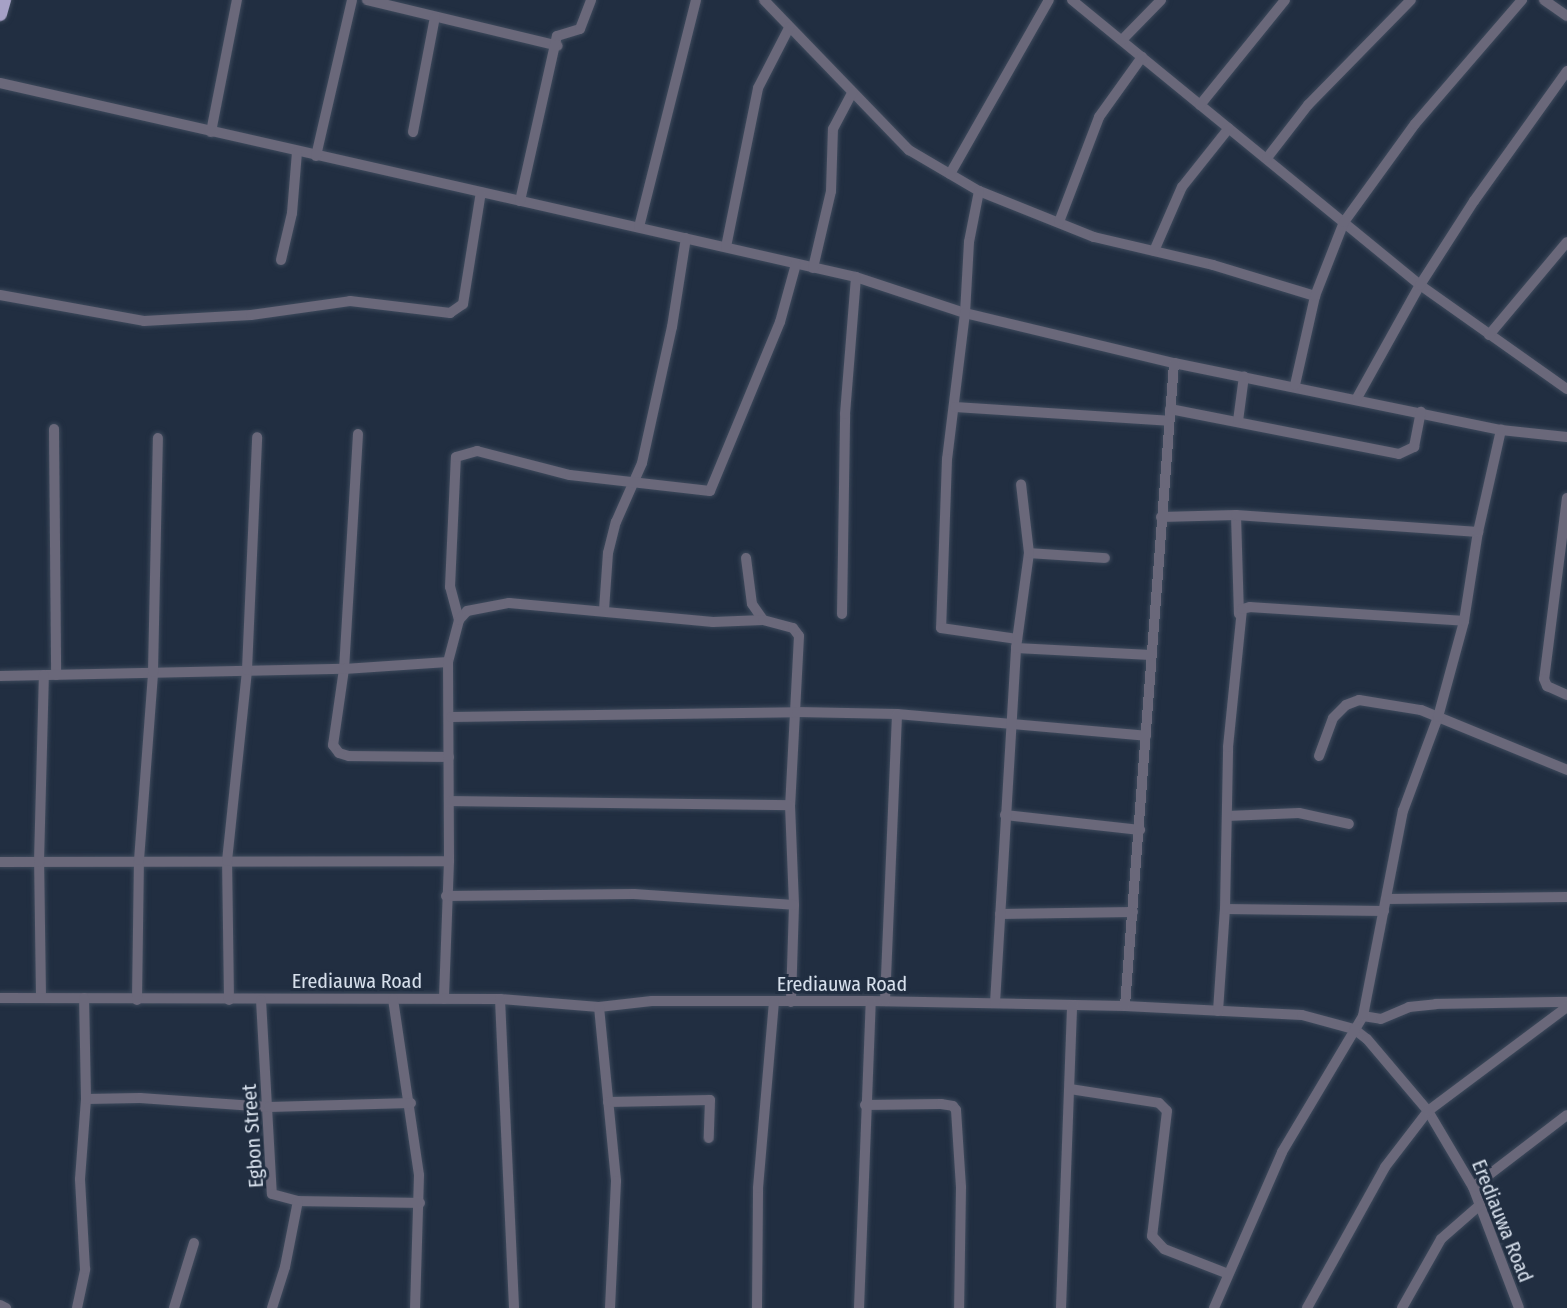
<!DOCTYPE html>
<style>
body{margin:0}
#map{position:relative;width:1567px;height:1308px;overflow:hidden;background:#212e41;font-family:"Fira Sans Condensed",sans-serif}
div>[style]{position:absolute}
.roads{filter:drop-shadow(0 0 2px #3e4a5c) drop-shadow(0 0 2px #3e4a5c)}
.minor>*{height:10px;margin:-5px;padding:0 5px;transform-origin:5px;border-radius:5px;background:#6a687a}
.major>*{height:14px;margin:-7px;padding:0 7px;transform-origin:7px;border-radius:7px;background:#a6a1c6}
span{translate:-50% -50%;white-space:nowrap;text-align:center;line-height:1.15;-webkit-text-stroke:6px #212e41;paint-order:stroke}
.street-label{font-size:20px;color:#d7e0ec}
</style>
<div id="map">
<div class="roads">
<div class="minor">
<i style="left:367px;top:0;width:196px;rotate:13.5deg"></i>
<i style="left:764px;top:0;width:209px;rotate:46deg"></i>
<i style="left:909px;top:150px;width:81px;rotate:30.4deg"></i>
<i style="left:979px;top:191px;width:124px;rotate:21.8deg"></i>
<i style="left:1094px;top:237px;width:122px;rotate:13.2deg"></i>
<i style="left:1213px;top:265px;width:107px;rotate:16.9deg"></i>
<i style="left:1072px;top:0;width:450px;rotate:39.3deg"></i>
<i style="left:1420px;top:285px;width:180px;rotate:35.3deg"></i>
<i style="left:1544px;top:0;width:28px;rotate:35deg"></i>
<i style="left:1122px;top:40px;width:56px;rotate:-45.7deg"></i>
<i style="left:0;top:83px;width:878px;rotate:12.77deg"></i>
<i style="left:856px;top:277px;width:115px;rotate:18.3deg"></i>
<i style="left:965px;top:313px;width:215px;rotate:13.5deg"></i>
<i style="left:1174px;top:363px;width:334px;rotate:11.6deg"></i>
<i style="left:1501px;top:430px;width:66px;rotate:6.1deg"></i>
<i style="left:1200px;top:105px;width:135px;rotate:-51deg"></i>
<i style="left:211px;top:132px;width:135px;rotate:-78.9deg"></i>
<i style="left:413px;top:132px;width:117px;rotate:-79.2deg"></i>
<i style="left:316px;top:156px;width:160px;rotate:-77deg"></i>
<i style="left:1267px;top:158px;width:67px;rotate:-52.3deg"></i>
<i style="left:1308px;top:105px;width:147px;rotate:-45.6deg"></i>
<i style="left:950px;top:174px;width:200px;rotate:-60.4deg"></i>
<i style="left:979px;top:191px;width:52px;rotate:101.1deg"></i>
<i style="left:969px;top:242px;width:71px;rotate:93.2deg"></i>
<i style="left:965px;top:313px;width:147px;rotate:97deg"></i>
<i style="left:947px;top:459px;width:169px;rotate:92deg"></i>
<i style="left:941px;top:628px;width:77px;rotate:8.2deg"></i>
<i style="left:520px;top:201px;width:169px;rotate:-77.4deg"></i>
<i style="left:557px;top:36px;width:24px;rotate:-17deg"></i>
<i style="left:580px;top:29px;width:31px;rotate:-69deg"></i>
<i style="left:1059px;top:222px;width:112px;rotate:-69.1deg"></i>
<i style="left:1099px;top:117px;width:74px;rotate:-54.4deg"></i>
<i style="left:639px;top:227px;width:234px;rotate:-75.9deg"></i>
<i style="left:726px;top:247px;width:162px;rotate:-78.6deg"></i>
<i style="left:758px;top:88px;width:68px;rotate:-62.7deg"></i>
<i style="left:1154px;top:251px;width:70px;rotate:-66.4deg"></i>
<i style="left:1182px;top:187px;width:75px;rotate:-51.5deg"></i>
<i style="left:281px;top:260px;width:48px;rotate:-76.8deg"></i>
<i style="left:292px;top:213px;width:61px;rotate:-85.3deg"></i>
<i style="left:813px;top:268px;width:79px;rotate:-76.8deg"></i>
<i style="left:831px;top:191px;width:62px;rotate:-88.2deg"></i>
<i style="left:833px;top:129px;width:41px;rotate:-62.2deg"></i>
<i style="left:0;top:295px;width:146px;rotate:10.2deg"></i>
<i style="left:144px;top:321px;width:107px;rotate:-3.2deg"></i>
<i style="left:251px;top:315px;width:100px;rotate:-8deg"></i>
<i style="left:350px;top:301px;width:101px;rotate:6.8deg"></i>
<i style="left:450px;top:313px;width:16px;rotate:-35deg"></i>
<i style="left:463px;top:304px;width:113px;rotate:-80.9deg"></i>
<i style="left:1489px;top:335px;width:121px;rotate:-50deg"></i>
<i style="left:1295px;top:385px;width:91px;rotate:-77.3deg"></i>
<i style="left:1315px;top:296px;width:79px;rotate:-68.6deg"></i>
<i style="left:1344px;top:222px;width:121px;rotate:-54.1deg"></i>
<i style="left:1415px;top:124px;width:164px;rotate:-49.2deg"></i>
<i style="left:1357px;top:398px;width:129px;rotate:-60.9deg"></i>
<i style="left:1420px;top:285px;width:100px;rotate:-57.3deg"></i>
<i style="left:1474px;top:201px;width:160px;rotate:-54.4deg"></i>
<i style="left:955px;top:407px;width:214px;rotate:3.7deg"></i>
<i style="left:1170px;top:409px;width:233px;rotate:11.1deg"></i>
<i style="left:1399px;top:454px;width:17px;rotate:-25deg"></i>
<i style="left:1414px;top:447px;width:36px;rotate:-79deg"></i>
<i style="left:1238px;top:421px;width:45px;rotate:-82.4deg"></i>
<i style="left:54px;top:429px;width:246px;rotate:89.5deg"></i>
<i style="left:358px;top:434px;width:235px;rotate:93.4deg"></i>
<i style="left:344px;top:669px;width:77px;rotate:98.2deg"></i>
<i style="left:333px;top:745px;width:10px;rotate:53deg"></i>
<i style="left:339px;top:753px;width:10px;rotate:17deg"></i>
<i style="left:349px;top:756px;width:100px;rotate:0.6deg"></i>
<i style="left:1567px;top:498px;width:182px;rotate:97.2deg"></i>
<i style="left:1544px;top:679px;width:8px;rotate:67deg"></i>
<i style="left:1547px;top:686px;width:22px;rotate:24deg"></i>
<i style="left:1236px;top:515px;width:99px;rotate:88.3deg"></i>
<i style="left:1161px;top:517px;width:75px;rotate:-1.5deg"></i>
<i style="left:1236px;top:515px;width:243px;rotate:4deg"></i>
<i style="left:1029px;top:553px;width:76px;rotate:3.8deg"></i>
<i style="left:746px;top:558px;width:46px;rotate:82.6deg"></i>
<i style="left:752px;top:604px;width:19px;rotate:55deg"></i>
<i style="left:604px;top:610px;width:57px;rotate:-86deg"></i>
<i style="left:608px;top:553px;width:32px;rotate:-76deg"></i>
<i style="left:616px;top:522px;width:64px;rotate:-66.2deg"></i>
<i style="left:642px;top:463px;width:139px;rotate:-77.6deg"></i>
<i style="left:672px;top:327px;width:90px;rotate:-81.1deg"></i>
<i style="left:842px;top:614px;width:200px;rotate:-89.1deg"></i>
<i style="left:845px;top:414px;width:137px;rotate:-85.4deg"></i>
<i style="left:459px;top:620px;width:34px;rotate:-105deg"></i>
<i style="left:450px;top:587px;width:130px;rotate:-87.4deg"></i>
<i style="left:456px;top:457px;width:22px;rotate:-16deg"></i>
<i style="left:477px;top:451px;width:96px;rotate:14.5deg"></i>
<i style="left:570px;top:475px;width:141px;rotate:6.5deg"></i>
<i style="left:710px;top:491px;width:183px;rotate:-67.5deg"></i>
<i style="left:780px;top:322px;width:60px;rotate:-74.6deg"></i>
<i style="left:1016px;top:648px;width:135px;rotate:3deg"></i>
<i style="left:448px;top:662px;width:43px;rotate:-75.3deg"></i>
<i style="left:459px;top:620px;width:12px;rotate:-48deg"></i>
<i style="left:467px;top:611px;width:43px;rotate:-10.8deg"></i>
<i style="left:509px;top:603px;width:205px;rotate:5.3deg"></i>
<i style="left:713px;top:622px;width:50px;rotate:-2.3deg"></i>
<i style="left:763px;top:620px;width:31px;rotate:15deg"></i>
<i style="left:793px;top:628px;width:10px;rotate:53deg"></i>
<i style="left:799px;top:636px;width:169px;rotate:93deg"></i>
<i style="left:790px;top:805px;width:100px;rotate:87.7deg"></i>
<i style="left:794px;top:905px;width:97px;rotate:91.8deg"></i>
<i style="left:0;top:676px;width:344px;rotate:-1.2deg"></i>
<i style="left:344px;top:669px;width:104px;rotate:-3.9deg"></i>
<i style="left:448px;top:662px;width:199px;rotate:89.7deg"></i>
<i style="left:449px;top:861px;width:138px;rotate:92.1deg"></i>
<i style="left:451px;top:717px;width:346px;rotate:-0.8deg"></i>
<i style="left:797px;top:712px;width:100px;rotate:1.1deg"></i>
<i style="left:897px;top:714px;width:250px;rotate:5deg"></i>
<i style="left:1319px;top:756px;width:40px;rotate:-69.8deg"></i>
<i style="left:1333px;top:718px;width:18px;rotate:-45deg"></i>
<i style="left:1346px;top:705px;width:14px;rotate:-21deg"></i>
<i style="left:1359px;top:700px;width:63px;rotate:9.2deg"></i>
<i style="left:1421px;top:710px;width:158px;rotate:22.3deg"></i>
<i style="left:450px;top:801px;width:340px;rotate:0.7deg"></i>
<i style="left:1005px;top:815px;width:136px;rotate:6.3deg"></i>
<i style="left:1227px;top:816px;width:72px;rotate:-2.4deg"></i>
<i style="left:1299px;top:813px;width:51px;rotate:12.4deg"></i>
<i style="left:0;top:862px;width:449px;rotate:-0.1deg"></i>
<i style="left:446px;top:896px;width:188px;rotate:-0.6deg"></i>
<i style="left:634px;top:894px;width:160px;rotate:3.9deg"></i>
<i style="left:1386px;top:899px;width:181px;rotate:-0.6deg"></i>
<i style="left:1225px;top:909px;width:159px;rotate:0.7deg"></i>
<i style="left:1000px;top:914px;width:133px;rotate:-0.9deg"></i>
<i style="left:41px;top:997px;width:135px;rotate:-90.8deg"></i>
<i style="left:39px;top:862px;width:187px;rotate:-88.5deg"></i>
<i style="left:0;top:998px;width:500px;rotate:0.11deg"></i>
<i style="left:500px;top:999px;width:99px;rotate:4.6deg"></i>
<i style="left:599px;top:1007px;width:53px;rotate:-6.5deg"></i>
<i style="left:652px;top:1001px;width:219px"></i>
<i style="left:871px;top:1001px;width:254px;rotate:1.1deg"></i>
<i style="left:1125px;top:1006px;width:177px;rotate:2.9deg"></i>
<i style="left:1302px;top:1015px;width:54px;rotate:15.1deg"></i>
<i style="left:1354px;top:1029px;width:16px;rotate:38deg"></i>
<i style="left:1367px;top:1039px;width:94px;rotate:49.7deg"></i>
<i style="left:1428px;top:1111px;width:88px;rotate:59.4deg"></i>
<i style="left:1473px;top:1187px;width:129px;rotate:69.2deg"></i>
<i style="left:393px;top:999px;width:178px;rotate:81.6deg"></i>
<i style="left:419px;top:1175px;width:133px;rotate:91.7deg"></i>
<i style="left:500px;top:999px;width:309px;rotate:87.4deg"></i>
<i style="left:137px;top:1000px;width:140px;rotate:-89.2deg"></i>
<i style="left:139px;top:860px;width:189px;rotate:-85.7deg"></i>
<i style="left:153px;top:672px;width:234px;rotate:-88.8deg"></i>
<i style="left:229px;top:1000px;width:139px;rotate:-90.8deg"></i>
<i style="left:227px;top:861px;width:192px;rotate:-84deg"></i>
<i style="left:247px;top:670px;width:233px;rotate:-87.5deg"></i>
<i style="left:261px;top:1000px;width:194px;rotate:86.8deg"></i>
<i style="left:272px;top:1194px;width:27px;rotate:15deg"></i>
<i style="left:298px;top:1201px;width:122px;rotate:0.9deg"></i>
<i style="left:885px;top:1001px;width:287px;rotate:-87.6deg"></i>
<i style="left:995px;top:1003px;width:356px;rotate:-86.6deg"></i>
<i style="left:1016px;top:648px;width:96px;rotate:-82.2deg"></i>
<i style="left:1029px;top:553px;width:69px;rotate:-96.6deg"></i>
<i style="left:1125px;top:1006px;width:645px;rotate:-85.64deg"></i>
<i style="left:599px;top:1007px;width:175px;rotate:84.4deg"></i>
<i style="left:616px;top:1181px;width:127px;rotate:92.7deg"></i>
<i style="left:1218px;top:1011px;width:102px;rotate:-86.1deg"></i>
<i style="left:1225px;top:909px;width:162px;rotate:-88.9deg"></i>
<i style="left:1228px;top:747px;width:139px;rotate:-84.2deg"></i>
<i style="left:1242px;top:609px;width:8px;rotate:-14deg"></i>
<i style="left:1250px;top:607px;width:214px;rotate:3.7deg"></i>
<i style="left:1363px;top:1016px;width:18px;rotate:9deg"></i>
<i style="left:1381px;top:1019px;width:30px;rotate:-23deg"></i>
<i style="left:1409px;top:1007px;width:27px;rotate:-6deg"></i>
<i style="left:1436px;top:1004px;width:131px;rotate:-0.9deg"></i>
<i style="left:1070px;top:1089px;width:90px;rotate:8.9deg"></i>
<i style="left:1159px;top:1103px;width:11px;rotate:45deg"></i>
<i style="left:1167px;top:1111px;width:126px;rotate:96.8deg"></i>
<i style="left:1152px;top:1236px;width:18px;rotate:47deg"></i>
<i style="left:1164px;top:1249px;width:66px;rotate:21.2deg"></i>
<i style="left:86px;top:1099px;width:54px;rotate:-1.1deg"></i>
<i style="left:140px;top:1098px;width:129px;rotate:4deg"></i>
<i style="left:269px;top:1107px;width:142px;rotate:-1.6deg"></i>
<i style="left:608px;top:1102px;width:102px;rotate:-1.1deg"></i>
<i style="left:710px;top:1100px;width:38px;rotate:92deg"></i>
<i style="left:865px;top:1105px;width:76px;rotate:-0.8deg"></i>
<i style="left:941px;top:1104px;width:12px;rotate:9deg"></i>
<i style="left:953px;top:1106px;width:5px;rotate:53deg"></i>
<i style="left:956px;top:1110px;width:77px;rotate:86.3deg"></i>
<i style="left:961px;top:1187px;width:121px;rotate:90.9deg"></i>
<i style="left:1473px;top:1187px;width:118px;rotate:-37.5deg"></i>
<i style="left:0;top:1305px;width:7px;rotate:27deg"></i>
<i style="left:77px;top:1308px;width:40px;rotate:-78deg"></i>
<i style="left:85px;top:1269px;width:90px;rotate:-93.2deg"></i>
<i style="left:80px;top:1179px;width:80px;rotate:-85.7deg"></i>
<i style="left:86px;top:1099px;width:101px;rotate:-91.1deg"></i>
<i style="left:174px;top:1308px;width:68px;rotate:-72.9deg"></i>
<i style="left:272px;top:1308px;width:43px;rotate:-72.4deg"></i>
<i style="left:285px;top:1267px;width:67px;rotate:-78.9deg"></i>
<i style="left:757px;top:1308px;width:120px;rotate:-89.5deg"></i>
<i style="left:758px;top:1188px;width:187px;rotate:-85.1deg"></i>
<i style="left:859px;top:1308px;width:307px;rotate:-87.8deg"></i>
<i style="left:1061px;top:1308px;width:303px;rotate:-87.9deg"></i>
<i style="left:1214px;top:1308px;width:170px;rotate:-66.4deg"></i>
<i style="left:1282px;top:1152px;width:158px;rotate:-59.2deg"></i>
<i style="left:1363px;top:1016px;width:209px;rotate:-79deg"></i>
<i style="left:1403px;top:811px;width:100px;rotate:-69.6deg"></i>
<i style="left:1438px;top:717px;width:99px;rotate:-74.8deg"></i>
<i style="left:1464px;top:621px;width:90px;rotate:-81.1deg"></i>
<i style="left:1478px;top:532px;width:105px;rotate:-77.3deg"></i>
<i style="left:1307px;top:1308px;width:161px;rotate:-61deg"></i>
<i style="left:1385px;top:1167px;width:71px;rotate:-52.5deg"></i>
<i style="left:1428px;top:1111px;width:174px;rotate:-36.8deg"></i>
<i style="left:1402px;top:1308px;width:79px;rotate:-60.5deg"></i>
<i style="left:1441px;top:1239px;width:52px;rotate:-41.1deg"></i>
</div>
<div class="major">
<i style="left:0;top:14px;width:15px;rotate:-74deg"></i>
</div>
</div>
<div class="street-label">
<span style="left:357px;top:981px">Erediauwa Road</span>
<span style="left:842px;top:984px">Erediauwa Road</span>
<span style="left:253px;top:1136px;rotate:-94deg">Egbon Street</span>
<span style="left:1502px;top:1221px;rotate:68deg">Erediauwa Road</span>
</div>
</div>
